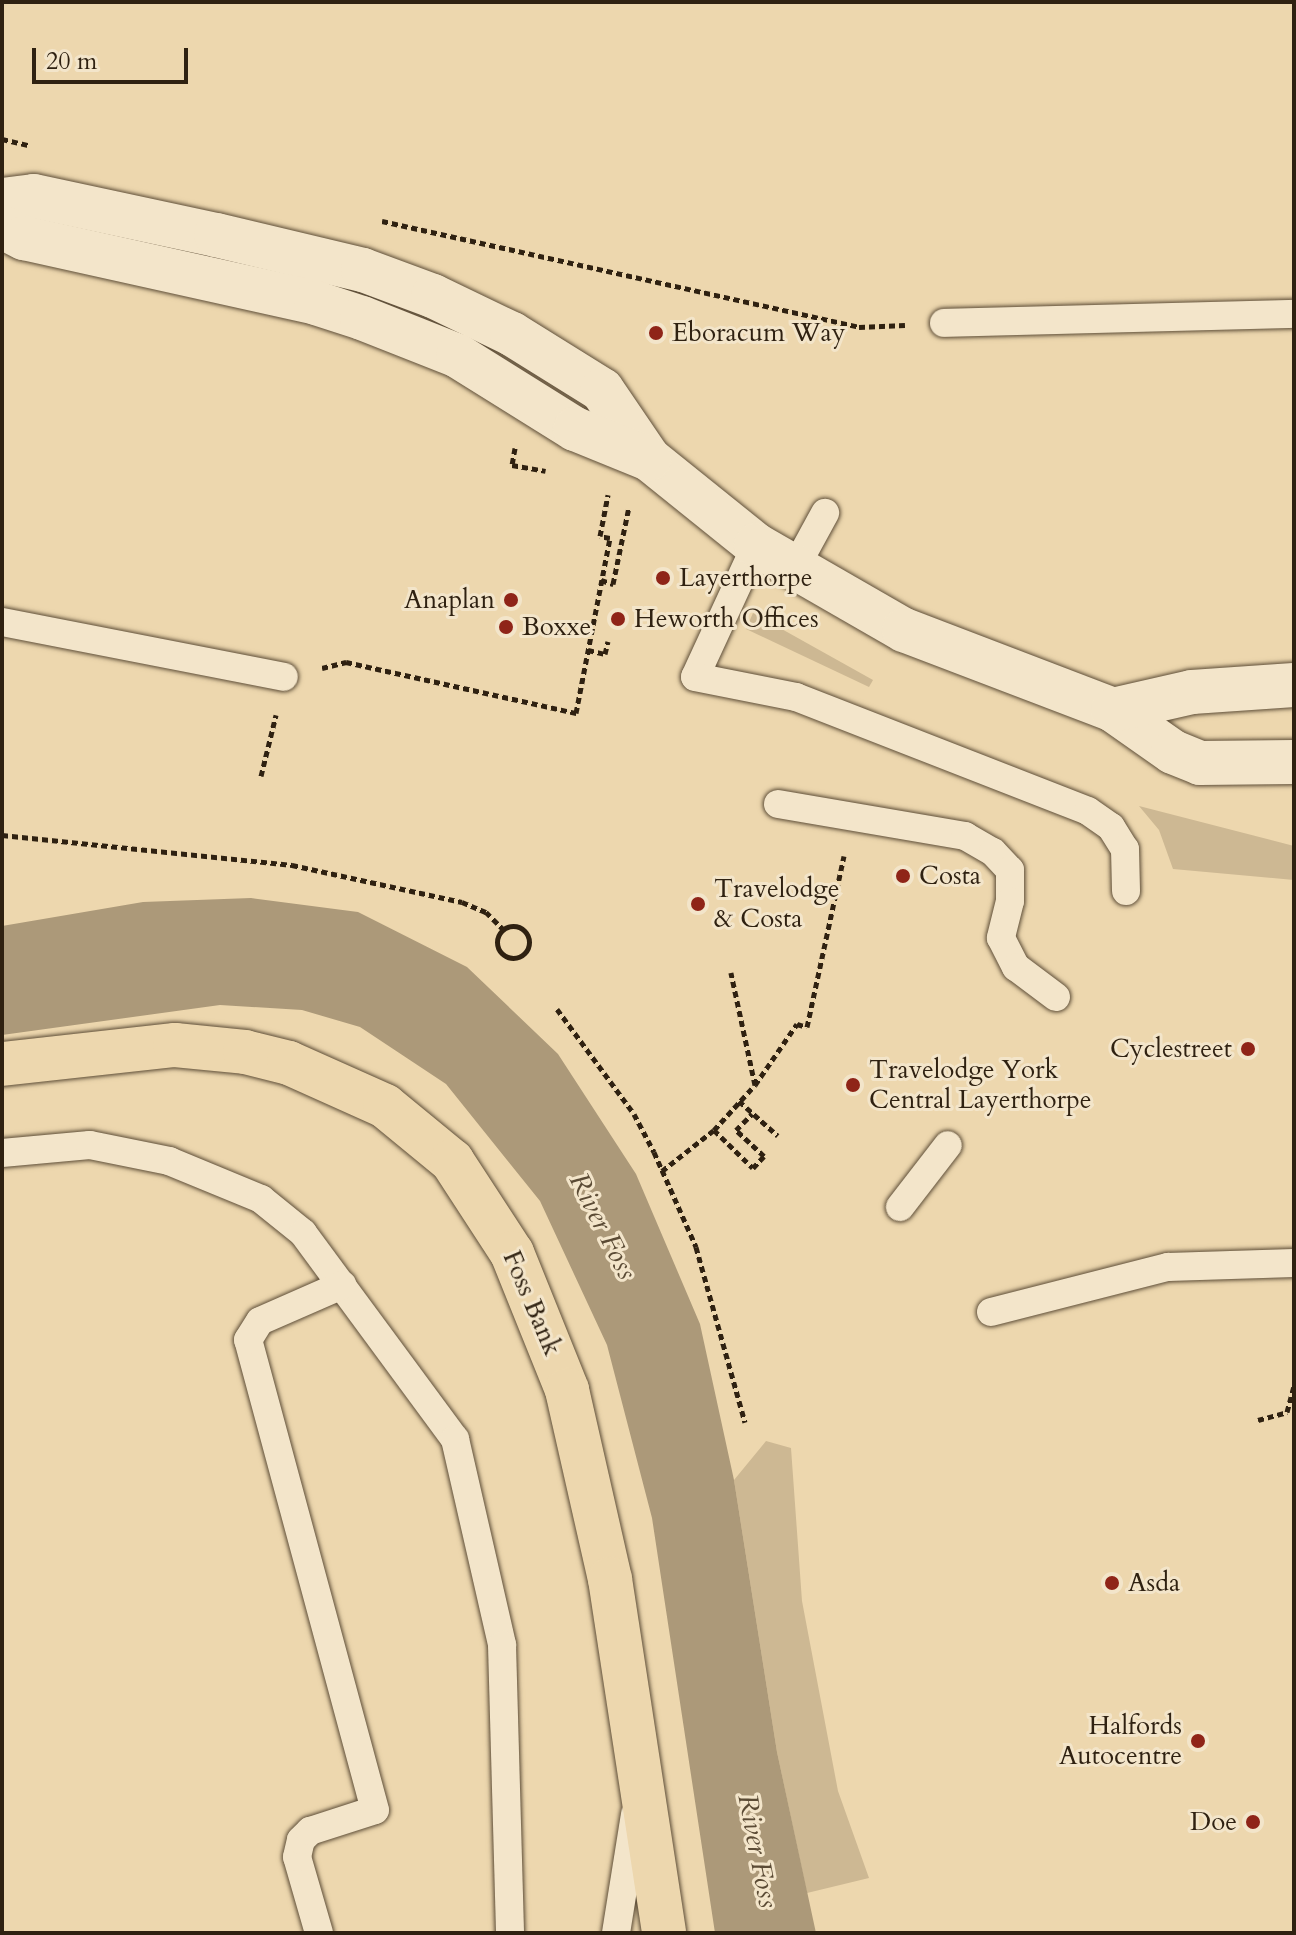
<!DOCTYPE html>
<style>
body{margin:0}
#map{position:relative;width:1296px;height:1935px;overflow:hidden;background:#edd7ae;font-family:Cardo,serif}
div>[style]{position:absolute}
.green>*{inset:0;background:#cdb893}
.water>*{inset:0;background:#ac9979}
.path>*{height:5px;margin-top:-2.5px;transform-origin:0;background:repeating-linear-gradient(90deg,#2f2111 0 6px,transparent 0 10px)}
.path>.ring{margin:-2.5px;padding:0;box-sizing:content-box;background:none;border:5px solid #2f2111;border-radius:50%}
.roads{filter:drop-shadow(0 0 2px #5e4e38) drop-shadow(0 0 2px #5e4e38)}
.lane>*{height:28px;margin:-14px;padding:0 14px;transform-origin:14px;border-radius:14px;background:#f3e5ca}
.secondary>*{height:44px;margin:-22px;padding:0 22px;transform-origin:22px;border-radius:22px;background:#f3e5ca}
.primary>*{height:44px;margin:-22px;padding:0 22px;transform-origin:22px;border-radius:22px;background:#edd7ae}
.dots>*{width:22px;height:22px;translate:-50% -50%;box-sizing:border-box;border:4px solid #f3e5ca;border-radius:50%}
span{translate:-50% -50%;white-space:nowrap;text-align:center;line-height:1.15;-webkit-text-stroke:6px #f3e5ca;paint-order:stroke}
.poi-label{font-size:26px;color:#2f2111}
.left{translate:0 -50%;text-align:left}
.right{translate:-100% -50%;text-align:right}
.street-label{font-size:26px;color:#2f2111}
.water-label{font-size:28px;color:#5b4b35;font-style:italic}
.frame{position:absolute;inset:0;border:4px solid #2f2111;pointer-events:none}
.scale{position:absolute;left:32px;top:48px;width:156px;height:36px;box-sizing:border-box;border:4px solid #2f2111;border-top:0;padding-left:10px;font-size:24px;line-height:28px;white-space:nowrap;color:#2f2111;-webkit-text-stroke:6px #f3e5ca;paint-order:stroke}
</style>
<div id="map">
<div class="green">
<i style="clip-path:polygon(753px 613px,873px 680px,869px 687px,746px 629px)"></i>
<i style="clip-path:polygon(1139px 806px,1294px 846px,1294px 880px,1173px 869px,1159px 830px)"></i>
<i style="clip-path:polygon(766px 1441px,791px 1448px,802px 1601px,838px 1791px,869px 1878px,807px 1893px,777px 1752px,734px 1480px)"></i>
</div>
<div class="water">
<i style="clip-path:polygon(251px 898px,358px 912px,467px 967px,558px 1054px,636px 1174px,700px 1324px,734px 1480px,777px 1752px,816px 1933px,715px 1933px,652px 1518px,607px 1345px,540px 1201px,446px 1084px,360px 1027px,302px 1010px,220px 1005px,2px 1035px,2px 926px,143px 902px)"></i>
</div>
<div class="path">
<i style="left:2px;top:139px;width:27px;rotate:13deg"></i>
<i style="left:382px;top:221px;width:489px;rotate:12.5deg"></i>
<i style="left:859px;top:327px;width:46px;rotate:-2.5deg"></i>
<i style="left:515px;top:448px;width:17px;rotate:100deg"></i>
<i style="left:512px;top:465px;width:34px;rotate:10deg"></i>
<i style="left:601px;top:580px;width:13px;rotate:18deg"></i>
<i style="left:613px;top:584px;width:79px;rotate:-78.3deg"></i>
<i style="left:588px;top:650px;width:17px;rotate:13deg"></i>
<i style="left:605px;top:654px;width:13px;rotate:-77deg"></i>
<i style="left:322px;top:668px;width:25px;rotate:-14deg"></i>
<i style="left:346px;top:662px;width:236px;rotate:12.5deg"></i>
<i style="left:576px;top:713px;width:178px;rotate:-79deg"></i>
<i style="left:610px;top:538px;width:10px;rotate:-169deg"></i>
<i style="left:600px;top:536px;width:42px;rotate:-79deg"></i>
<i style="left:261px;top:776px;width:63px;rotate:-76.2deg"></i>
<i style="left:2px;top:835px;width:292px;rotate:5.9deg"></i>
<i style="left:292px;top:865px;width:174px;rotate:12.3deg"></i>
<i style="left:462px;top:902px;width:26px;rotate:23deg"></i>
<i style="left:486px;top:912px;width:24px;rotate:45deg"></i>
<i class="ring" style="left:497px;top:926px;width:27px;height:27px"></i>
<i style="left:557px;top:1009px;width:130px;rotate:53.7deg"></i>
<i style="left:634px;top:1114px;width:43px;rotate:62.2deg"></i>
<i style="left:654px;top:1152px;width:104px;rotate:66.1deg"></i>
<i style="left:696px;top:1247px;width:182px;rotate:74.4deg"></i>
<i style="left:755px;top:1085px;width:74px;rotate:-55.5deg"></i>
<i style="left:797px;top:1024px;width:10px;rotate:17deg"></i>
<i style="left:807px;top:1027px;width:175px;rotate:-77.8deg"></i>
<i style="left:739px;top:1101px;width:52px;rotate:41.9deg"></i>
<i style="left:714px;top:1130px;width:54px;rotate:44.3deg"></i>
<i style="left:753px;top:1168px;width:16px;rotate:-47deg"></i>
<i style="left:764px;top:1156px;width:38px;rotate:-137deg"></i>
<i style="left:736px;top:1130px;width:23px;rotate:-45deg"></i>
<i style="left:662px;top:1171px;width:66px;rotate:-38.3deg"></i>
<i style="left:714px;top:1130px;width:61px;rotate:-47.7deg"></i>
<i style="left:755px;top:1085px;width:115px;rotate:-102.1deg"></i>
<i style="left:1258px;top:1420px;width:30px;rotate:-15deg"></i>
<i style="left:1287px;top:1412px;width:28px;rotate:-75deg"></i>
</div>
<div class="roads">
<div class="lane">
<i style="left:944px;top:323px;width:350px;rotate:-1.5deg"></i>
<i style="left:756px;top:545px;width:145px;rotate:114.8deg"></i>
<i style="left:695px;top:677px;width:103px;rotate:11.2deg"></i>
<i style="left:796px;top:697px;width:313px;rotate:21.3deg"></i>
<i style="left:1088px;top:811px;width:28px;rotate:35deg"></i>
<i style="left:1111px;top:827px;width:26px;rotate:58deg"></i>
<i style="left:1125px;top:849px;width:42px;rotate:88.6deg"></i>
<i style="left:795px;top:568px;width:63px;rotate:-61.4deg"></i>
<i style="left:2px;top:622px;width:287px;rotate:11deg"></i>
<i style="left:778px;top:804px;width:190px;rotate:9.7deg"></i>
<i style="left:965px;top:836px;width:32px;rotate:30deg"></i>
<i style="left:993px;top:852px;width:25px;rotate:47deg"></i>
<i style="left:1010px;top:870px;width:31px;rotate:90deg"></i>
<i style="left:1010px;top:901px;width:38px;rotate:104deg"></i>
<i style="left:1001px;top:938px;width:33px;rotate:63deg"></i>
<i style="left:1016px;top:967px;width:50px;rotate:36.9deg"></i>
<i style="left:2px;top:1153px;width:88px;rotate:-5.2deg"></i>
<i style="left:90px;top:1145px;width:81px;rotate:11.4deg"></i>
<i style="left:169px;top:1161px;width:100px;rotate:22.4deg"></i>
<i style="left:261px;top:1199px;width:54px;rotate:39deg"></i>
<i style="left:303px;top:1233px;width:256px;rotate:53.6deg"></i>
<i style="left:455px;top:1439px;width:211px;rotate:77.1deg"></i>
<i style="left:502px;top:1645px;width:288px;rotate:88.4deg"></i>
<i style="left:900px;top:1207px;width:78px;rotate:-52.3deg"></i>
<i style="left:991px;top:1312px;width:183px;rotate:-14.3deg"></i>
<i style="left:1168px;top:1267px;width:126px;rotate:-1.8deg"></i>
<i style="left:319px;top:1933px;width:79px;rotate:-106.1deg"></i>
<i style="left:297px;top:1857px;width:17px;rotate:-77deg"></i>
<i style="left:301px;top:1840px;width:13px;rotate:-45deg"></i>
<i style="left:310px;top:1831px;width:68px;rotate:-17.9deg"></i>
<i style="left:375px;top:1810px;width:487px;rotate:-105.1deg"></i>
<i style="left:248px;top:1340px;width:22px;rotate:-58deg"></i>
<i style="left:260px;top:1321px;width:90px;rotate:-23.7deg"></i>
<i style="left:616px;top:1933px;width:120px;rotate:-80.9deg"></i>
</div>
<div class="secondary">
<i style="left:2px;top:200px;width:32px;rotate:-7deg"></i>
<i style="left:34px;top:196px;width:186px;rotate:12.1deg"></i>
<i style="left:216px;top:235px;width:151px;rotate:13.4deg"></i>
<i style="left:363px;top:270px;width:75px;rotate:20.4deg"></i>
<i style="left:433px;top:296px;width:88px;rotate:25.7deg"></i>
<i style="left:512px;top:334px;width:106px;rotate:31.9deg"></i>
<i style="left:602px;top:390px;width:83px;rotate:55.7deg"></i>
<i style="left:649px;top:459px;width:137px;rotate:38.8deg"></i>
<i style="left:756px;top:545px;width:171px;rotate:29.9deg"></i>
<i style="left:904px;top:630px;width:224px;rotate:20.9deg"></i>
<i style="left:1113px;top:710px;width:73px;rotate:35deg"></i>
<i style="left:1173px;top:752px;width:29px;rotate:22deg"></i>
<i style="left:1200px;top:763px;width:94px;rotate:-0.6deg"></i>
<i style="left:2px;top:227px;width:25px;rotate:27deg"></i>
<i style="left:24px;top:238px;width:299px;rotate:12.5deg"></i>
<i style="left:316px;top:303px;width:48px;rotate:18.1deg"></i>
<i style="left:362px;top:318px;width:103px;rotate:21.6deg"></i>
<i style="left:458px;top:356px;width:138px;rotate:32deg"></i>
<i style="left:575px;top:429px;width:80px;rotate:22.1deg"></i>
<i style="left:1113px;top:710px;width:81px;rotate:-12.8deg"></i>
<i style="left:1192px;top:692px;width:102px;rotate:-3.9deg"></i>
</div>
<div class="primary">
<i style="left:2px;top:1064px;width:174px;rotate:-6.3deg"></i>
<i style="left:175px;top:1045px;width:70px;rotate:5.7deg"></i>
<i style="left:245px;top:1052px;width:45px;rotate:14deg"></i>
<i style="left:289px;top:1063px;width:105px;rotate:24.1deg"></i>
<i style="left:385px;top:1106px;width:87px;rotate:39.4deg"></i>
<i style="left:452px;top:1161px;width:110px;rotate:56.9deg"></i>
<i style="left:512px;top:1253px;width:148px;rotate:68.1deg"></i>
<i style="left:567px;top:1390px;width:194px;rotate:77.2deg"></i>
<i style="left:610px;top:1579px;width:358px;rotate:81.3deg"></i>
</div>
</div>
<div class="dots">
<i style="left:656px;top:333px;background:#8f2418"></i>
<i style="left:663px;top:578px;background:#8f2418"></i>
<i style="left:511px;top:600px;background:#8f2418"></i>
<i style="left:618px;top:619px;background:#8f2418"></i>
<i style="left:506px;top:627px;background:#8f2418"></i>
<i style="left:903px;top:876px;background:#8f2418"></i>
<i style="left:698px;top:904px;background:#8f2418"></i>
<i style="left:1248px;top:1049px;background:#8f2418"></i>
<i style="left:853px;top:1085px;background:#8f2418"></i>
<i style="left:1112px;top:1583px;background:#8f2418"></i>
<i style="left:1198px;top:1741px;background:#8f2418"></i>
<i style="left:1253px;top:1822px;background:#8f2418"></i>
</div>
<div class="poi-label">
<span class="left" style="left:672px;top:333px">Eboracum Way</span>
<span class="left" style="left:679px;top:578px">Layerthorpe</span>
<span class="right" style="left:495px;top:600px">Anaplan</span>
<span class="left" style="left:634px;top:619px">Heworth Offices</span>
<span class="left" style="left:522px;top:627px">Boxxe</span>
<span class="left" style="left:919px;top:876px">Costa</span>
<span class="left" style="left:714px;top:904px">Travelodge<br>&amp; Costa</span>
<span class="right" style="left:1232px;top:1049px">Cyclestreet</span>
<span class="left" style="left:869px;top:1085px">Travelodge York<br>Central Layerthorpe</span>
<span class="left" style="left:1128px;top:1583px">Asda</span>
<span class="right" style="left:1182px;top:1741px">Halfords<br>Autocentre</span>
<span class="right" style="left:1237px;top:1822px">Doe</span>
</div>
<div class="street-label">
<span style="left:532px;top:1303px;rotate:67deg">Foss Bank</span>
</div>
<div class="water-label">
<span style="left:603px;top:1226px;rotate:63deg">River Foss</span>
<span style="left:758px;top:1851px;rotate:79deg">River Foss</span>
</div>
<div class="frame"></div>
<div class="scale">20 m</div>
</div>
